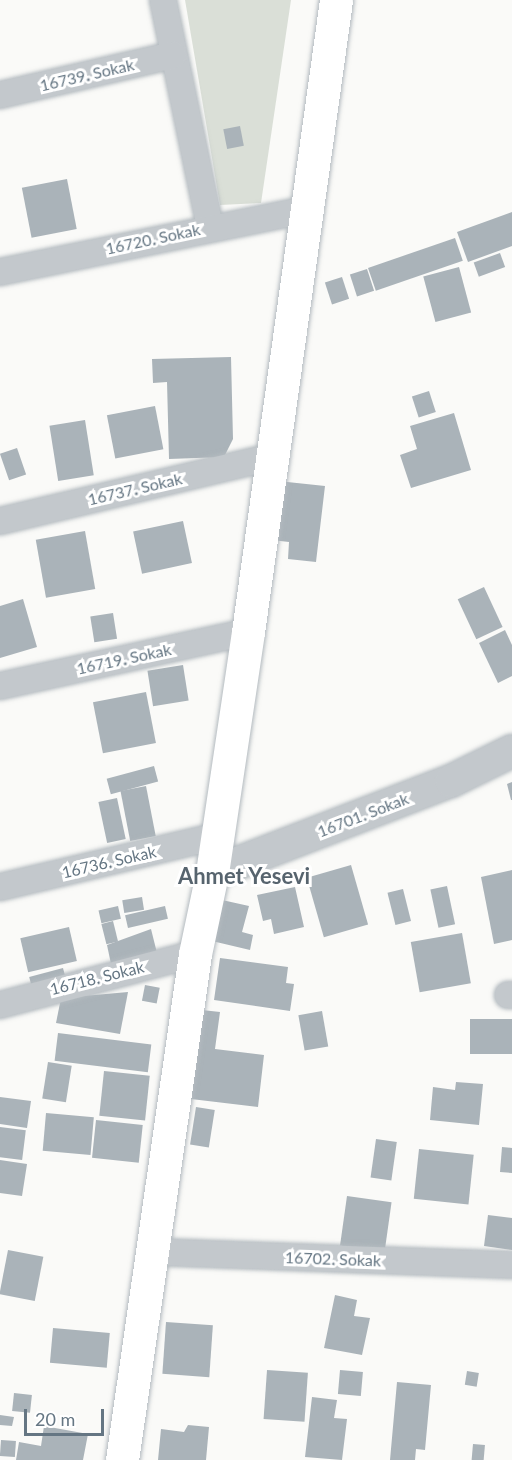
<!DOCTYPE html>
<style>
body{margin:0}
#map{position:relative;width:512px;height:1460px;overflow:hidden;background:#fafaf8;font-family:Lato,sans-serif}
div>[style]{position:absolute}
.green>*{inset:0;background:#dadfd7}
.building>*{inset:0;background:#aab3b9;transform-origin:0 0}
.roads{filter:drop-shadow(0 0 2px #b3babf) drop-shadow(0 0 2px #b3babf)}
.minor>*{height:26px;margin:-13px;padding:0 13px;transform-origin:13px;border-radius:13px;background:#c3c8cc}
.tertiary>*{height:32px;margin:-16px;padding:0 16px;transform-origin:16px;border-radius:16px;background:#c3c8cc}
.secondary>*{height:33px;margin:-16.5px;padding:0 16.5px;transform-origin:16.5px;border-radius:16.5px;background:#fff}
span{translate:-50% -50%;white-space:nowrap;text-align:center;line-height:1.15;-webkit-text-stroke:6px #fff;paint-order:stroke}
.street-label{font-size:16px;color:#657683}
.district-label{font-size:22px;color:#57646e;font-weight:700}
.scale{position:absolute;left:24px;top:1409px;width:80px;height:27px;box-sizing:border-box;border:3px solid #657683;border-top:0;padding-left:8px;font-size:18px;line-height:21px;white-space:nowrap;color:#657683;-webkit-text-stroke:4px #fff;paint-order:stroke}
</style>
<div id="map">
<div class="green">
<i style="clip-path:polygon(185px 0,291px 0,261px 203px,220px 205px)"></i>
</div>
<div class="building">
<i style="left:240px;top:126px;width:20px;height:17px;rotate:79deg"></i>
<i style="left:67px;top:179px;width:51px;height:46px;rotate:79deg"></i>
<i style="clip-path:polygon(512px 212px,512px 246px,468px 262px,457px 232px)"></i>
<i style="left:455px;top:238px;width:24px;height:92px;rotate:71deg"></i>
<i style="left:500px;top:253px;width:15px;height:28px;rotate:70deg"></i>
<i style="left:459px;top:267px;width:47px;height:37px;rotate:75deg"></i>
<i style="left:367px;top:269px;width:23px;height:18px;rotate:72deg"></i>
<i style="left:342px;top:277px;width:23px;height:18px;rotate:72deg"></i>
<i style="clip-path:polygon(231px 357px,233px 439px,224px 457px,169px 459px,167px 382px,153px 383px,152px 359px)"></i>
<i style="left:429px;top:391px;width:22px;height:18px;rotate:72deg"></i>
<i style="left:155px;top:406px;width:44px;height:49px;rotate:79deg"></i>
<i style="clip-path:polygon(454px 413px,471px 470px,411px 488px,400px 455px,417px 449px,410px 426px)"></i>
<i style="left:85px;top:420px;width:56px;height:36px;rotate:81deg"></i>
<i style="left:17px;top:448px;width:28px;height:18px;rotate:71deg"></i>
<i style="clip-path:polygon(278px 481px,325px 486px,316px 562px,288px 559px,289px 542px,272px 540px)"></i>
<i style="left:183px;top:521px;width:43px;height:51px;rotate:78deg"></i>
<i style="left:85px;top:531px;width:59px;height:50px;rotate:80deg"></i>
<i style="left:484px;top:587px;width:44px;height:29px;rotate:65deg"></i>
<i style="clip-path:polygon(23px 599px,37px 647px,0 658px,0 606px)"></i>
<i style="left:113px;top:613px;width:26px;height:23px;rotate:81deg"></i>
<i style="clip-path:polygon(505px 630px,512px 645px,512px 676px,498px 683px,479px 643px)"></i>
<i style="left:183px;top:665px;width:36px;height:36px;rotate:81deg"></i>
<i style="left:146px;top:692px;width:52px;height:54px;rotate:79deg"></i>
<i style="left:154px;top:766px;width:16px;height:49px;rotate:75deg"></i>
<i style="clip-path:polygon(512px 782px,512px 800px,511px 800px,507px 784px)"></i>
<i style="left:146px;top:786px;width:51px;height:26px;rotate:79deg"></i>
<i style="left:117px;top:798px;width:42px;height:19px;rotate:78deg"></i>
<i style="left:351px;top:865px;width:62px;height:46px;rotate:74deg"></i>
<i style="clip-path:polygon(512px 870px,512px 940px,494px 944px,481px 877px)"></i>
<i style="left:447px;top:886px;width:39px;height:17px;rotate:78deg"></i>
<i style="clip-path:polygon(295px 887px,304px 927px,274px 934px,271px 919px,263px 921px,257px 895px)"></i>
<i style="left:403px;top:889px;width:33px;height:16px;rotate:76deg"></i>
<i style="left:142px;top:897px;width:13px;height:20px;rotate:81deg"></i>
<i style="clip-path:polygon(222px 900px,249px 906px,242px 932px,253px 935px,250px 950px,212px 941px)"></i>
<i style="left:118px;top:906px;width:13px;height:20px;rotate:77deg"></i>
<i style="left:165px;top:906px;width:13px;height:41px;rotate:77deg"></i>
<i style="left:113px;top:921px;width:21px;height:12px;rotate:76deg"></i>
<i style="left:69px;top:927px;width:35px;height:50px;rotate:77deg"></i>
<i style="clip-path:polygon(151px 929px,157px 953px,111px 964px,107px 945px)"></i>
<i style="left:462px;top:933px;width:51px;height:52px;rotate:80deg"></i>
<i style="clip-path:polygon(220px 958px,288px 967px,286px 983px,294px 984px,290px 1011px,214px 1000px)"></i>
<i style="left:63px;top:968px;width:11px;height:35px;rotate:75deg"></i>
<i style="left:145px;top:985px;width:15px;height:16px;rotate:11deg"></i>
<i style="clip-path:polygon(128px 992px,120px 1034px,56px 1023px,61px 998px)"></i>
<i style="clip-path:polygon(202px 1010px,220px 1012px,215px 1049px,264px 1055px,258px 1107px,191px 1099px)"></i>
<i style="left:322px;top:1011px;width:36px;height:24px;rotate:80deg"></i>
<i style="left:512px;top:1019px;width:35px;height:42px;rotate:90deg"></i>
<i style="left:58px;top:1033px;width:94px;height:28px;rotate:7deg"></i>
<i style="left:48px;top:1062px;width:24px;height:37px;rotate:9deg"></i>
<i style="left:104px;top:1071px;width:46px;height:45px;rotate:6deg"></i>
<i style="clip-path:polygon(456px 1082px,483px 1084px,479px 1125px,430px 1120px,433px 1087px,455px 1090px)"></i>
<i style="clip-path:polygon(0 1097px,31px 1101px,27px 1128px,0 1124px)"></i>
<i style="left:196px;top:1107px;width:19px;height:38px;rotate:9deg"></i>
<i style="left:46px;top:1113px;width:48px;height:38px;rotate:5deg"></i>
<i style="left:96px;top:1120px;width:47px;height:38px;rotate:6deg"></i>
<i style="left:0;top:1127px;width:26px;height:30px;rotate:7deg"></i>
<i style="left:376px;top:1139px;width:21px;height:39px;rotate:8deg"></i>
<i style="clip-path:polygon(502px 1147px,512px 1148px,512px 1173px,500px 1172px)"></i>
<i style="left:419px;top:1149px;width:55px;height:50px;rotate:6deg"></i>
<i style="clip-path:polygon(0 1160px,27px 1164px,22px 1196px,0 1193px)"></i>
<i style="left:347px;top:1196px;width:45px;height:50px;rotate:8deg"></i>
<i style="clip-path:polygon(488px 1215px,512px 1218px,512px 1250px,484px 1246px)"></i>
<i style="left:8px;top:1250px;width:36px;height:45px;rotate:11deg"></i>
<i style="clip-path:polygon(335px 1295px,357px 1300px,354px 1316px,370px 1318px,362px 1355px,324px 1348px)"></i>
<i style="left:166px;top:1322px;width:47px;height:52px;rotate:4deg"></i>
<i style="left:53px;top:1328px;width:57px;height:35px;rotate:5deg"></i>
<i style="left:267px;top:1370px;width:41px;height:49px;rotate:4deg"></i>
<i style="left:340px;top:1370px;width:23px;height:24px;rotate:5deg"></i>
<i style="left:467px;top:1371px;width:12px;height:14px;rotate:9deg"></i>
<i style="clip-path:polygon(397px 1382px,431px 1385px,425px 1450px,416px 1449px,415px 1460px,390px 1460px)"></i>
<i style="left:14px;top:1393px;width:18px;height:18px;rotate:6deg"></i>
<i style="clip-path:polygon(312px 1397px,337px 1400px,334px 1418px,347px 1419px,342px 1460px,305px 1457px)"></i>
<i style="clip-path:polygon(0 1415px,14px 1417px,12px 1426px,0 1425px)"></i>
<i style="clip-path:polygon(188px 1425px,209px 1427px,206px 1460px,158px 1460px,161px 1429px,184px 1432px)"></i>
<i style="clip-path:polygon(44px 1426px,88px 1434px,83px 1460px,16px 1460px,19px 1442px,41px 1446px)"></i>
<i style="left:1px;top:1440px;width:15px;height:16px;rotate:4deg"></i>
<i style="left:473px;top:1444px;width:12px;height:16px;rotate:5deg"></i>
</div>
<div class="roads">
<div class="minor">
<i style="left:163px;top:0;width:232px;rotate:78.3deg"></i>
<i style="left:0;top:95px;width:178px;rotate:-13deg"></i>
<i style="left:0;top:272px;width:312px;rotate:-11.5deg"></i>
<i style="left:0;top:521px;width:277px;rotate:-13.3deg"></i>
<i style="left:0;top:686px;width:254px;rotate:-12.3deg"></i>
<i style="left:0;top:887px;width:223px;rotate:-13.2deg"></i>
<i style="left:508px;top:995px;width:4px"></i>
<i style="left:0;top:1005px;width:202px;rotate:-14.7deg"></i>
<i style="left:155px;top:1252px;width:357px;rotate:2.1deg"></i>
</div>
<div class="tertiary">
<i style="left:212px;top:873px;width:256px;rotate:-21.1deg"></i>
<i style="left:451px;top:781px;width:68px;rotate:-26.2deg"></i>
</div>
<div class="secondary">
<i style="left:122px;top:1460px;width:511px;rotate:-81.79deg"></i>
<i style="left:195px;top:954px;width:83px;rotate:-78.1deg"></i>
<i style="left:212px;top:873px;width:244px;rotate:-81.5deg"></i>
<i style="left:248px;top:632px;width:638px;rotate:-82.07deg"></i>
</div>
</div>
<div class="street-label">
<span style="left:87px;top:75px;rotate:-13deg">16739. Sokak</span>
<span style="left:153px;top:239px;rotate:-12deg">16720. Sokak</span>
<span style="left:135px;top:489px;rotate:-13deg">16737. Sokak</span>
<span style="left:124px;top:659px;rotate:-12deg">16719. Sokak</span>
<span style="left:363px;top:815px;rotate:-21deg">16701. Sokak</span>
<span style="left:109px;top:862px;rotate:-13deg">16736. Sokak</span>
<span style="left:97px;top:978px;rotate:-14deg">16718. Sokak</span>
<span style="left:333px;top:1259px;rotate:2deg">16702. Sokak</span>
</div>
<div class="district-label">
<span style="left:244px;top:876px">Ahmet Yesevi</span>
</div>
<div class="scale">20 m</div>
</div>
